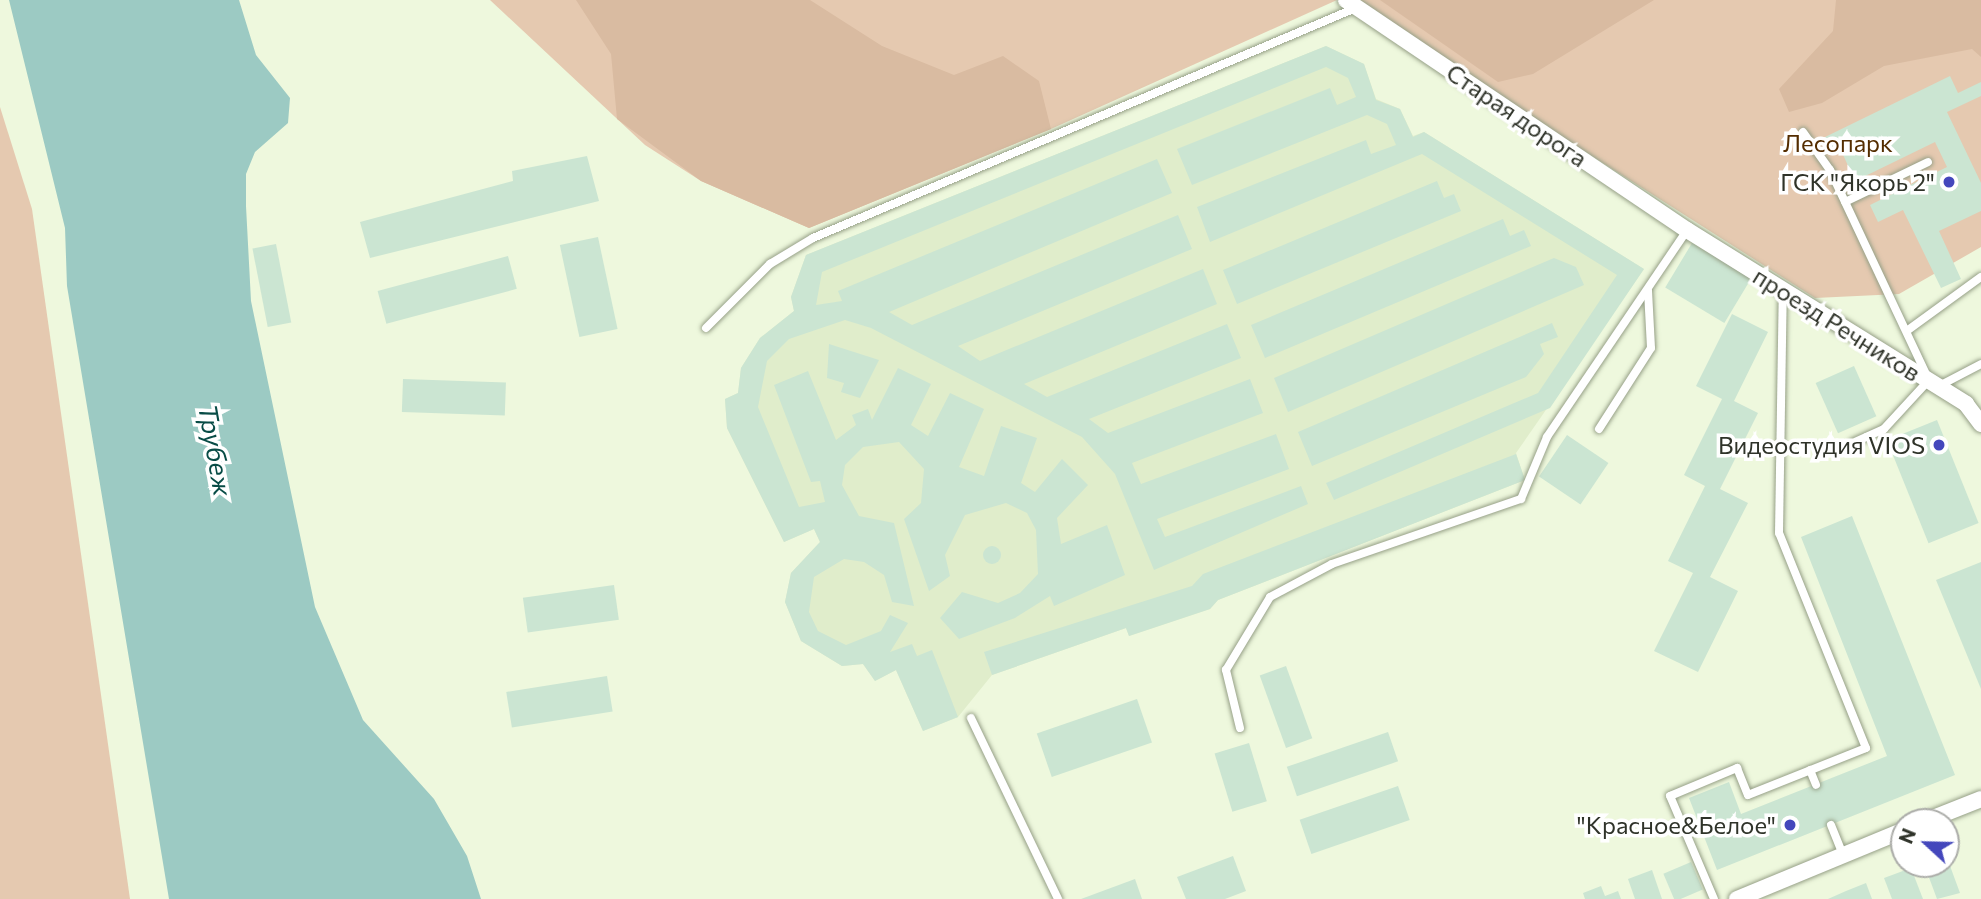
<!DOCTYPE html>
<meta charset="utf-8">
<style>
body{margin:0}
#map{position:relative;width:1981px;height:899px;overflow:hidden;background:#eef8dd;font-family:Commissioner,sans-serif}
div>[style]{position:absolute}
.built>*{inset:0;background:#e0edcb}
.green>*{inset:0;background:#e5c9b0}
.forest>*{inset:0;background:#d9bba1}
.water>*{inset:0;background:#9ccac3}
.building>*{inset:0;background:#cbe5d2;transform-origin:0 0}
.round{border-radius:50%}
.roads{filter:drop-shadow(0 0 2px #96a087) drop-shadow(0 0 2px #96a087)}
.service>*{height:8px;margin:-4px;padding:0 4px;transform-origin:4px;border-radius:4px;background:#fff}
.minor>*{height:16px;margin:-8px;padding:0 8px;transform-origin:8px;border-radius:8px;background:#fff}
.dots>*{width:19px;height:19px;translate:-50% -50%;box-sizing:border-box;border:4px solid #fff;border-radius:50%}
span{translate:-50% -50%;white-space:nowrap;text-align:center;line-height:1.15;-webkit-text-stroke:7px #fff;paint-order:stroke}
.street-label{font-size:24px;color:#2f3329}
.park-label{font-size:24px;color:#542d00}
.poi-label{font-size:24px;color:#2f3329}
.right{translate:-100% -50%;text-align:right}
.water-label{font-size:26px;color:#084c46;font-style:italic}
.north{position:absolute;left:1890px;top:808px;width:70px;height:70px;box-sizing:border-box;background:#fff;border:2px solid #acada9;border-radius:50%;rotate:292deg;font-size:19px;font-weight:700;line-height:28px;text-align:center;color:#2f3329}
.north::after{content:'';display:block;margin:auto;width:24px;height:32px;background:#4447bc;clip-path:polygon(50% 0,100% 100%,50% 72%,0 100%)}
</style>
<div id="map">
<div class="built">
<i style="clip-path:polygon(1326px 46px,1364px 64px,1376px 99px,1400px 109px,1413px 136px,1424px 132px,1644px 269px,1516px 453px,1525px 480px,1218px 600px,1210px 609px,1129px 636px,1126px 628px,992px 675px,958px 717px,923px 731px,896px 670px,875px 681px,863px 664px,842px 666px,801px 641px,785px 602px,791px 573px,820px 542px,814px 529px,784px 542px,727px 428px,725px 399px,738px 393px,741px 368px,760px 338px,794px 311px,791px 297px,806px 255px)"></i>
</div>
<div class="green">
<i style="clip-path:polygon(490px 0,1337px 0,1051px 129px,809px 228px,701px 181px,645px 145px)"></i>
<i style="clip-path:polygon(1347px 0,1981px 0,1981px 247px,1899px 294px,1815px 298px)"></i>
<i style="clip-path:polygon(0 107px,32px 209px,130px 899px,0 899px)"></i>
</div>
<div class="forest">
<i style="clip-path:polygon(576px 0,810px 0,882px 46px,954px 75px,1003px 56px,1039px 81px,1051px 129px,809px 228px,701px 181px,617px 119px,611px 54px)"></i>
<i style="clip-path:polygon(1380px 0,1654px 0,1533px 74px,1498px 82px)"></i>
<i style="clip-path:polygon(1836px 0,1981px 0,1981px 57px,1972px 49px,1884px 66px,1822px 103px,1789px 112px,1779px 89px,1833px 31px)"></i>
</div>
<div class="water">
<i style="clip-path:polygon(9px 0,239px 0,256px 55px,290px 98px,288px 123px,255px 152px,246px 174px,246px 206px,251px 301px,315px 607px,363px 720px,434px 799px,467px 856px,481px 899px,169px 899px,67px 286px,65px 228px)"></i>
</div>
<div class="building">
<i style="clip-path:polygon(1326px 46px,1364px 64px,1376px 100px,1400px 109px,1413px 137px,1424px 132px,1644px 269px,1550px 408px,1334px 500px,1326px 483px,1538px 393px,1617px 275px,1422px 154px,1210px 242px,1197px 207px,1366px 140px,1371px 154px,1396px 145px,1387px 124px,1367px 115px,1192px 185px,1177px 149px,1330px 88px,1337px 105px,1356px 97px,1348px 78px,1326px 67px,822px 272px,816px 305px,842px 301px,838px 291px,1157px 159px,1172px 193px,889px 312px,912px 325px,1178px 215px,1192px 249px,958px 346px,980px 361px,1203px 269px,1217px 304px,1024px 384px,1047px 397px,1227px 324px,1241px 358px,1089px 419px,1108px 433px,1250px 379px,1263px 413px,1132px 463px,1141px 484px,1276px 434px,1289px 469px,1157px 519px,1165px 537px,1301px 486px,1308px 504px,1154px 570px,1115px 474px,1082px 437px,871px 328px,845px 320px,789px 339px,767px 361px,758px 407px,799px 507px,825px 502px,820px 481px,811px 482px,774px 385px,808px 371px,836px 440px,856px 425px,852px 415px,868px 409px,872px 420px,898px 368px,931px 384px,911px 425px,928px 436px,950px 393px,984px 409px,959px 467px,984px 476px,1001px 426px,1037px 438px,1021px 483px,1035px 492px,1062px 459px,1088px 485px,1057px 518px,1061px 544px,1107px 525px,1125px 575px,1054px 606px,1050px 596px,1015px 618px,959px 639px,940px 618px,962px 592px,998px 603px,1020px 593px,1038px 574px,1036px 530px,1027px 513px,1006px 503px,965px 515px,945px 555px,950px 576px,929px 591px,904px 519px,921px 503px,924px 469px,899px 442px,863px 447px,845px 465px,842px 485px,859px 516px,894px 523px,914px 606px,892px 602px,884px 575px,864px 562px,844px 559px,814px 577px,809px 612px,818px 631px,846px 645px,881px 631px,890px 615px,908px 623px,890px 652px,912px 644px,917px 656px,932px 650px,958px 717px,923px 731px,896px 670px,875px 681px,863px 664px,842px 666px,801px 641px,785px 602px,791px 573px,820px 542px,814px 529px,784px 542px,727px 428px,725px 399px,738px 393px,741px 368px,760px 338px,794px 311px,791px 297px,806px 255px)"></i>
<i style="clip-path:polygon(1950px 76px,1958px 93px,1981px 82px,1981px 96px,1947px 112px,1981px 183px,1981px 211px,1939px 231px,1961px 279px,1941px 288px,1903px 210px,1878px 222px,1870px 205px,1947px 167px,1935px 142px,1855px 181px,1840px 148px,1828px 154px,1821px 139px)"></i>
<i style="clip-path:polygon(587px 156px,599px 201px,370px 258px,360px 222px,513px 181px,512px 171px)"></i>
<i style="clip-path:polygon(1437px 181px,1444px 198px,1454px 194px,1461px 211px,1237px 304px,1223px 270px)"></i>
<i style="clip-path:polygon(1503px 219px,1510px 236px,1524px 230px,1531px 246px,1265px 358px,1251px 325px)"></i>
<i style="left:598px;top:237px;width:94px;height:39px;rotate:78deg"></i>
<i style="left:1692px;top:243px;width:69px;height:52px;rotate:31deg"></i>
<i style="left:276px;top:244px;width:80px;height:24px;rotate:79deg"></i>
<i style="left:508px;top:256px;width:34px;height:135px;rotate:75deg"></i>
<i style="clip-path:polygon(1554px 258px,1576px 267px,1584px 285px,1288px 412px,1274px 378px)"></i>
<i style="clip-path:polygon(1732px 314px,1768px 332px,1734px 401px,1758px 413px,1720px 489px,1748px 503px,1710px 577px,1738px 591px,1698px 672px,1654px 651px,1693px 573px,1668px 561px,1705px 486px,1684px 475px,1722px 399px,1696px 386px)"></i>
<i style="clip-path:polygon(1552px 323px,1558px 337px,1540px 344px,1544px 354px,1526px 377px,1312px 466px,1298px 432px)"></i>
<i style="clip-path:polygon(829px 344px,879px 360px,860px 398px,841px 392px,844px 383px,827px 378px)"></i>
<i style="left:1854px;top:366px;width:55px;height:42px;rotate:66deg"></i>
<i style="left:403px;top:379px;width:103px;height:33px;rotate:2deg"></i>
<i style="left:1937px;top:420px;width:111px;height:54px;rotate:68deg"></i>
<i style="left:1567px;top:435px;width:50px;height:50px;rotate:34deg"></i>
<i style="clip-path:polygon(1516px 454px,1525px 480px,1218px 600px,1210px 609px,1129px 636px,1126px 628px,992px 675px,984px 652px,1192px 586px,1203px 574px)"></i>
<i style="clip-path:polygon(1852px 516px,1955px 775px,1717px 870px,1689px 798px,1729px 782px,1741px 814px,1887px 756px,1801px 537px)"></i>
<i class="round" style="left:983px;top:546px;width:18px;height:18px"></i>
<i style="clip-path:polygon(1981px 562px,1981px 689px,1936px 580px)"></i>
<i style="left:614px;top:585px;width:35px;height:92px;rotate:82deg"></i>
<i style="left:1286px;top:666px;width:77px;height:28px;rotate:70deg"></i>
<i style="left:607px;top:676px;width:36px;height:102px;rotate:81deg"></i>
<i style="left:1137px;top:699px;width:46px;height:106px;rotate:71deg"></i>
<i style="left:1388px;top:732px;width:31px;height:107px;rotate:71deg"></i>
<i style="left:1249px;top:743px;width:61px;height:36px;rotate:73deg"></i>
<i style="left:1398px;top:786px;width:36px;height:104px;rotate:71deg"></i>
<i style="clip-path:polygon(1946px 855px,1960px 893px,1937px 899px,1924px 864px,1946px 864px)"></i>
<i style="clip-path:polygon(1233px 856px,1246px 891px,1225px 899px,1186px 899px,1177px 877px)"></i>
<i style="left:1691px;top:862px;width:30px;height:30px;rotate:67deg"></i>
<i style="clip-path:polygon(1911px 868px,1923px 899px,1892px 899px,1884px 878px)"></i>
<i style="clip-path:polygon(1652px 870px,1662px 899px,1635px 899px,1628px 879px)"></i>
<i style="clip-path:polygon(1135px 879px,1142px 899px,1081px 899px)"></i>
<i style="clip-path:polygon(1866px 883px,1872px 899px,1828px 899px,1846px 891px)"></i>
<i style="clip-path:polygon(1601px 886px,1605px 896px,1618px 891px,1621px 899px,1585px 899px,1583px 893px)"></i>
</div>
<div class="roads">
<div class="service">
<i style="left:1803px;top:132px;width:47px;rotate:54.6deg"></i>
<i style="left:1830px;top:170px;width:232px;rotate:64.8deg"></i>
<i style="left:1929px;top:380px;width:67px;rotate:132.6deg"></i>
<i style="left:1884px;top:429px;width:34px;rotate:156deg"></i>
<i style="left:1845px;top:202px;width:92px;rotate:-25.7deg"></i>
<i style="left:706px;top:328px;width:91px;rotate:-45deg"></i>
<i style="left:770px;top:264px;width:50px;rotate:-31.2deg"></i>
<i style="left:813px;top:238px;width:592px;rotate:-22.97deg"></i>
<i style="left:1908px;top:330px;width:90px;rotate:-36deg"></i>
<i style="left:1939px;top:386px;width:47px;rotate:-27.6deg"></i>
<i style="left:1599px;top:429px;width:96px;rotate:-57.3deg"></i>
<i style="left:1651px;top:348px;width:58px;rotate:-93deg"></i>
<i style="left:971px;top:718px;width:201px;rotate:64.3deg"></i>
<i style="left:1240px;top:728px;width:60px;rotate:-103.6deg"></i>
<i style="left:1226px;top:670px;width:85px;rotate:-58.9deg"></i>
<i style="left:1270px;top:597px;width:70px;rotate:-28deg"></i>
<i style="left:1332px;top:564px;width:200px;rotate:-19deg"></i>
<i style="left:1521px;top:499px;width:67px;rotate:-67.2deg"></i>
<i style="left:1547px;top:437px;width:250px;rotate:-55.9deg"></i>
<i style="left:1810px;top:770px;width:16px;rotate:68deg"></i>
<i style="left:1831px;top:825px;width:32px;rotate:68deg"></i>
<i style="left:1714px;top:899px;width:112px;rotate:-113.1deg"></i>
<i style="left:1670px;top:796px;width:73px;rotate:-22.7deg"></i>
<i style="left:1737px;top:768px;width:29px;rotate:68deg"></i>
<i style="left:1748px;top:795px;width:127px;rotate:-21.7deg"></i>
<i style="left:1866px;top:748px;width:232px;rotate:-112deg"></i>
<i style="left:1779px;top:533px;width:242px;rotate:-89.1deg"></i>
</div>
<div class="minor">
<i style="left:1346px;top:0;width:411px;rotate:34deg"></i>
<i style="left:1687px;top:230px;width:329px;rotate:31.9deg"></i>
<i style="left:1966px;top:404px;width:25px;rotate:53deg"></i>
<i style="left:1923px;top:822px;width:62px;rotate:-21.6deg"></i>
<i style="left:1737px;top:899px;width:181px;rotate:-22.4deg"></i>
</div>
</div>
<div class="dots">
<i style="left:1949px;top:182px;background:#4447bc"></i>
<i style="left:1939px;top:445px;background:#4447bc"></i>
<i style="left:1790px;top:825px;background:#4447bc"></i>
</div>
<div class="street-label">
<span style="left:1517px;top:115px;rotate:34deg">Старая дорога</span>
<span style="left:1837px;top:324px;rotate:32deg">проезд Речников</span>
</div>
<div class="park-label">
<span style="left:1838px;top:143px">Лесопарк</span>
</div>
<div class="poi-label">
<span class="right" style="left:1935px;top:182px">ГСК "Якорь 2"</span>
<span class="right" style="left:1925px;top:445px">Видеостудия VIOS</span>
<span class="right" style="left:1776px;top:825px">"Красное&amp;Белое"</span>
</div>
<div class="water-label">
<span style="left:216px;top:450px;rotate:80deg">Трубеж</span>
</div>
<div class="north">N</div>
</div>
